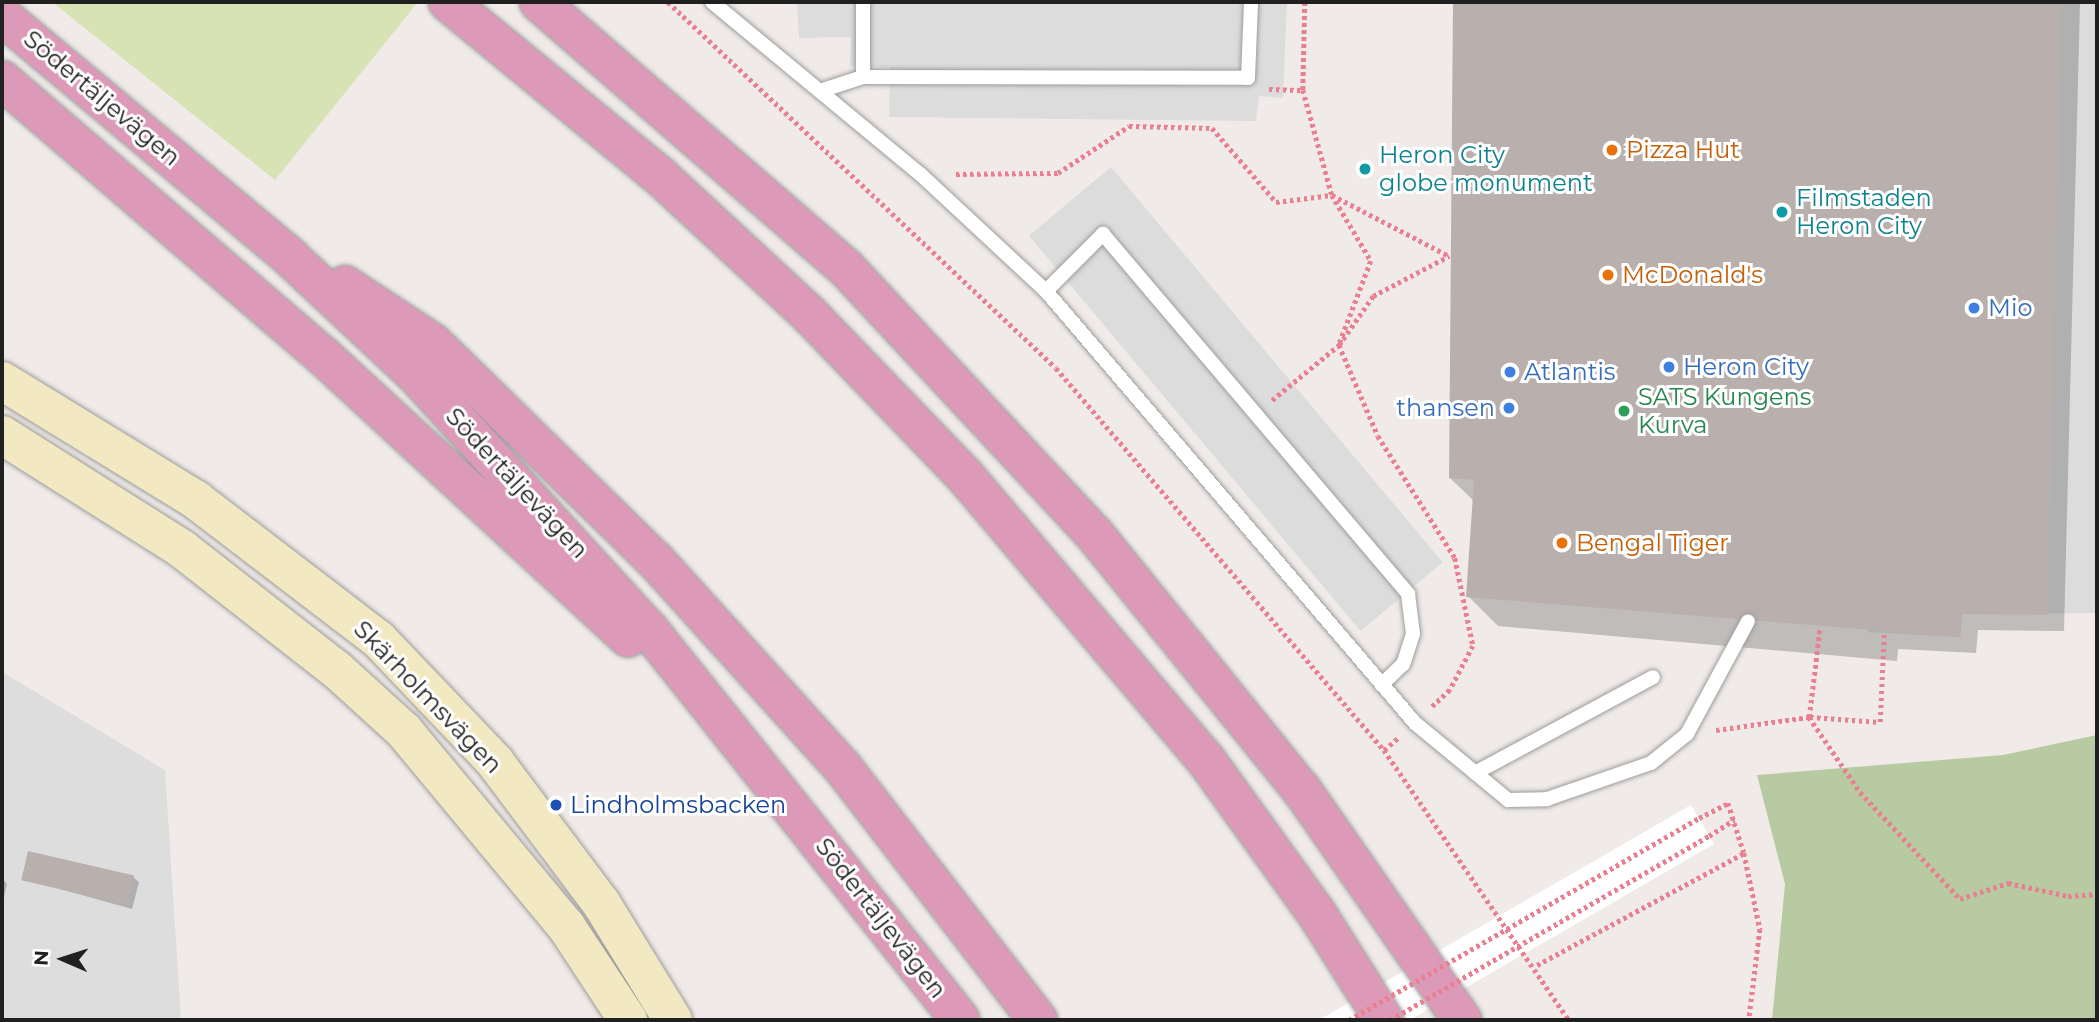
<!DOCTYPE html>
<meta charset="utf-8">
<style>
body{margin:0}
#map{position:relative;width:2099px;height:1022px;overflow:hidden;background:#f0ebe8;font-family:Montserrat,sans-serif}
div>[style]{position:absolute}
.residential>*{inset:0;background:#deddde}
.grass>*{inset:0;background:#d8e3b5}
.forest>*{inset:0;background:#b8caa2}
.parking>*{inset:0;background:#dcdcdc;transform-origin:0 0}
.pier>*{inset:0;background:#fff}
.shadow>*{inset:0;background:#0003}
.building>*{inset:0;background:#b9b0ae;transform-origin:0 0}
.path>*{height:4.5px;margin-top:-2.25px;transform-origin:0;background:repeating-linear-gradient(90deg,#e97f90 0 3.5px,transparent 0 7px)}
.roads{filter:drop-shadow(0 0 2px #9d9d9d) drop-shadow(0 0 2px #9d9d9d)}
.service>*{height:14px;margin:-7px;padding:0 7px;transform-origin:7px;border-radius:7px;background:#fff}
.secondary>*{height:38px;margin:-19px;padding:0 19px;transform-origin:19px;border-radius:19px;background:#f2e9c3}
.motorway>*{height:38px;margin:-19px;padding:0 19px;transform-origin:19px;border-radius:19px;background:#dd9ab8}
.path-bridge>*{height:4.5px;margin-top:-2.25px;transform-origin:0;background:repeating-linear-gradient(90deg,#e97f90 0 3.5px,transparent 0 7px)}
.dots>*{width:19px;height:19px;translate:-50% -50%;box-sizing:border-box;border:4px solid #fff;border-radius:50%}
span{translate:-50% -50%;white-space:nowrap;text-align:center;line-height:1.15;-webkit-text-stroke:6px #fff;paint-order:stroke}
.street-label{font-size:24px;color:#202020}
.food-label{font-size:24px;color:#c56008}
.left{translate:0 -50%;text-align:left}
.culture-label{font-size:24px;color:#0d838f}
.shop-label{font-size:24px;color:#366cbe}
.right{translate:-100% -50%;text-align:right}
.leisure-label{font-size:24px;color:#27864d}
.transit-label{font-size:24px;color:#164399}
.frame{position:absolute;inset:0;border:4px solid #202020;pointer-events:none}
.north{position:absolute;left:28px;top:924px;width:70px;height:70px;-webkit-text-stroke:5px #fff;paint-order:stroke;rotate:273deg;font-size:19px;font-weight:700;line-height:28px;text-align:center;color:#202020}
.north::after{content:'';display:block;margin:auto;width:24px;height:32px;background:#202020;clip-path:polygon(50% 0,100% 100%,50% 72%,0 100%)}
</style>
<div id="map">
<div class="residential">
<i style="clip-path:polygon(2px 672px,165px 770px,181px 1020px,2px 1020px)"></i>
</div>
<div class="grass">
<i style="clip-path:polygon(52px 2px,418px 2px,275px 180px)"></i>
</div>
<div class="forest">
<i style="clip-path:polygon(2097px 735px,2097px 1020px,1772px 1020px,1785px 884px,1757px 775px,2003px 755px)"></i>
</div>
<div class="parking">
<i style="clip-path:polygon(797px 2px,1287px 2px,1283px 98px,1259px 96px,1256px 121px,889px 117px,890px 67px,850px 66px,851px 37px,799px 38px)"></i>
<i style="clip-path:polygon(1919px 2px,2097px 2px,2097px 613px,1962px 614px,1960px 637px,1868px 632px)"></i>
<i style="left:1111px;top:167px;width:516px;height:107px;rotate:50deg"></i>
</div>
<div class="pier">
<i style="clip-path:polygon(1691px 805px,1714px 844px,1410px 1020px,1319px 1020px)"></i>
</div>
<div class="shadow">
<i style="clip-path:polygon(1455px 2px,2080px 2px,2064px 631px,1978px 630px,1976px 653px,1898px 649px,1897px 661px,1498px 626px,1468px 596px,1475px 502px,1450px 478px)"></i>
<i style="clip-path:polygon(133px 877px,139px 882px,132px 909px,24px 879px)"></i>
<i style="clip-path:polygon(2px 878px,7px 884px,2px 905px)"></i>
</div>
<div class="building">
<i style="clip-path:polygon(1453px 2px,2062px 2px,2047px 615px,1962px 614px,1960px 637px,1466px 597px,1474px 480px,1449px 478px)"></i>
<i style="left:28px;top:851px;width:109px;height:30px;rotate:13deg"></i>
</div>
<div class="path">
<i style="left:668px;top:2px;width:533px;rotate:43.33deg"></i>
<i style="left:1056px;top:368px;width:503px;rotate:49.35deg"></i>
<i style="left:1384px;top:750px;width:327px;rotate:55.6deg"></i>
<i style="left:1305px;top:2px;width:88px;rotate:91.3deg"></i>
<i style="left:1303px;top:90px;width:109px;rotate:74.6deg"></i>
<i style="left:1332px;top:195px;width:77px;rotate:59.4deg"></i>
<i style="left:1371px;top:261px;width:90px;rotate:110.9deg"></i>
<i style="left:1339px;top:345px;width:99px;rotate:66.8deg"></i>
<i style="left:1378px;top:436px;width:144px;rotate:57.7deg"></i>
<i style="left:1455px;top:558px;width:90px;rotate:78.4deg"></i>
<i style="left:1473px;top:646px;width:50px;rotate:117.6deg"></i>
<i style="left:1450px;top:690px;width:26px;rotate:137deg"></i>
<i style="left:1269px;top:89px;width:34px;rotate:2deg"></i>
<i style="left:956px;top:174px;width:102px;rotate:-0.6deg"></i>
<i style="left:1058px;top:173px;width:85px;rotate:-33.5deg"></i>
<i style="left:1129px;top:126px;width:83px;rotate:1.4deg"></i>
<i style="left:1212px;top:128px;width:98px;rotate:49.1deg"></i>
<i style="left:1276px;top:202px;width:56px;rotate:-7.1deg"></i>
<i style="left:1332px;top:195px;width:132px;rotate:27.5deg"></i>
<i style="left:1272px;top:400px;width:87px;rotate:-39.4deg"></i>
<i style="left:1339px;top:345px;width:60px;rotate:-55.2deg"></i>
<i style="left:1373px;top:296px;width:86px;rotate:-27.8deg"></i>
<i style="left:1809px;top:717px;width:91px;rotate:55.8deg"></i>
<i style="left:1860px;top:792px;width:146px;rotate:46.9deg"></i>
<i style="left:1960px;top:899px;width:51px;rotate:-18.4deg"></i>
<i style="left:2008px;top:883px;width:61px;rotate:12.2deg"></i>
<i style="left:2068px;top:896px;width:29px;rotate:-4deg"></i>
<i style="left:1810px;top:717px;width:70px;rotate:4.1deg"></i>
<i style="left:1880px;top:722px;width:89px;rotate:-87.4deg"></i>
<i style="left:1716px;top:730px;width:94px;rotate:-8deg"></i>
<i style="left:1809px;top:717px;width:90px;rotate:-83deg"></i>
<i style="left:1384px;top:750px;width:20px;rotate:-41deg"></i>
<i style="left:1699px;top:818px;width:33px;rotate:-27deg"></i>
<i style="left:1728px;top:803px;width:52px;rotate:72.3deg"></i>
<i style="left:1744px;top:853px;width:78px;rotate:78.1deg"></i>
<i style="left:1760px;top:929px;width:92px;rotate:96.9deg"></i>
<i style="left:1709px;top:836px;width:30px;rotate:-33deg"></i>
<i style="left:1537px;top:965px;width:235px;rotate:-28.4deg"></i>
</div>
<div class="roads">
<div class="service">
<i style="left:712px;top:2px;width:270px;rotate:39.6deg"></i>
<i style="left:920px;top:174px;width:172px;rotate:42.9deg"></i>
<i style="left:1046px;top:291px;width:568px;rotate:49.5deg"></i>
<i style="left:1415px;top:723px;width:121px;rotate:39.6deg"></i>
<i style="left:1508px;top:800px;width:39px;rotate:-1deg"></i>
<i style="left:1547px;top:799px;width:110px;rotate:-19.1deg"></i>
<i style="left:1651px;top:763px;width:46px;rotate:-38.9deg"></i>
<i style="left:1687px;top:734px;width:128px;rotate:-61.6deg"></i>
<i style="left:863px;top:2px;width:75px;rotate:90deg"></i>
<i style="left:823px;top:90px;width:42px;rotate:-18deg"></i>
<i style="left:863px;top:77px;width:385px;rotate:0.1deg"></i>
<i style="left:1248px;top:78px;width:76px;rotate:-87.7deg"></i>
<i style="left:1046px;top:291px;width:81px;rotate:-45deg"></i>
<i style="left:1103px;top:234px;width:472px;rotate:49.7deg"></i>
<i style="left:1408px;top:594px;width:40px;rotate:82.9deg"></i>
<i style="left:1413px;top:634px;width:32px;rotate:108deg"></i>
<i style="left:1403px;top:664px;width:30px;rotate:136deg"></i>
<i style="left:1475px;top:773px;width:202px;rotate:-28.3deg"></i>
</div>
<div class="secondary">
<i style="left:2px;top:381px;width:228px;rotate:31.5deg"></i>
<i style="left:196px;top:500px;width:230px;rotate:37.4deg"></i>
<i style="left:379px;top:640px;width:168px;rotate:46.4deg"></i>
<i style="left:495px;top:762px;width:176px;rotate:53.1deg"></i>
<i style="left:601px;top:903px;width:137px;rotate:58.4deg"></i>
<i style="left:2px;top:435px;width:213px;rotate:32.3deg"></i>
<i style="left:182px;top:549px;width:197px;rotate:38deg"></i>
<i style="left:337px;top:670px;width:91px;rotate:42.3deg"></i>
<i style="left:404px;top:731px;width:254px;rotate:50.3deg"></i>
<i style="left:566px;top:926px;width:113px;rotate:56.6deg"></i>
</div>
<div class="motorway">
<i style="left:448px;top:2px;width:276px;rotate:39.4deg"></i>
<i style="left:661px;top:177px;width:203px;rotate:42.8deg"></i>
<i style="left:810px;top:315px;width:223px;rotate:46.1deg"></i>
<i style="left:965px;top:476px;width:372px;rotate:49.7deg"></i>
<i style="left:1206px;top:760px;width:190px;rotate:54.2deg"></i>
<i style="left:1317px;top:914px;width:125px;rotate:57.7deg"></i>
<i style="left:539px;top:2px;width:406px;rotate:40.9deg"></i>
<i style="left:846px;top:268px;width:365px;rotate:47deg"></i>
<i style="left:1095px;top:535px;width:327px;rotate:51deg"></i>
<i style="left:1301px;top:789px;width:282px;rotate:55.1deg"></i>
<i style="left:2px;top:16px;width:376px;rotate:39.9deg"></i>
<i style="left:290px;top:257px;width:174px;rotate:43.1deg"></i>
<i style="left:417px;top:376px;width:345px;rotate:47.6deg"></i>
<i style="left:650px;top:631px;width:497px;rotate:51.4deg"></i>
<i style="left:2px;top:80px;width:421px;rotate:40.7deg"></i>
<i style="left:321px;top:354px;width:418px;rotate:42.7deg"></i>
<i style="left:345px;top:285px;width:105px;rotate:33.4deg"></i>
<i style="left:433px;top:343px;width:312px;rotate:44.4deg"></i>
<i style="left:656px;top:561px;width:279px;rotate:47.9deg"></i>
<i style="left:843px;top:768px;width:319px;rotate:52.3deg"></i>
</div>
</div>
<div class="path-bridge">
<i style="left:1349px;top:1020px;width:404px;rotate:-30deg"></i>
<i style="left:1390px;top:1020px;width:368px;rotate:-30deg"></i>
</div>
<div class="dots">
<i style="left:1612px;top:150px;background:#e8710a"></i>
<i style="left:1365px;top:169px;background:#0f9aa8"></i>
<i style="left:1782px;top:212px;background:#0f9aa8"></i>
<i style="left:1608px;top:275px;background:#e8710a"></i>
<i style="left:1974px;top:308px;background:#3f7fe0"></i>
<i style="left:1669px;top:367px;background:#3f7fe0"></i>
<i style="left:1510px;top:372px;background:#3f7fe0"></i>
<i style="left:1509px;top:408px;background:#3f7fe0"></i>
<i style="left:1624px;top:411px;background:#2e9e5b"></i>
<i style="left:1562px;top:543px;background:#e8710a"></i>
<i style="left:556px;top:805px;background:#1a4fb4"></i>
</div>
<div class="street-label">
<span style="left:102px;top:98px;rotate:40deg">Södertäljevägen</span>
<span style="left:517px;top:483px;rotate:47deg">Södertäljevägen</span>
<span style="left:428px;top:697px;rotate:46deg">Skärholmsvägen</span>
<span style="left:881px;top:918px;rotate:52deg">Södertäljevägen</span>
</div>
<div class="food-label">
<span class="left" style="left:1626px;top:150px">Pizza Hut</span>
<span class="left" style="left:1622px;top:275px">McDonald's</span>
<span class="left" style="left:1576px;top:543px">Bengal Tiger</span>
</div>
<div class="culture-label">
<span class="left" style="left:1379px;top:169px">Heron City<br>globe monument</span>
<span class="left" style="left:1796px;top:212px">Filmstaden<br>Heron City</span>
</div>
<div class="shop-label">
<span class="left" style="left:1988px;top:308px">Mio</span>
<span class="left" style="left:1683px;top:367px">Heron City</span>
<span class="left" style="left:1524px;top:372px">Atlantis</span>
<span class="right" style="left:1495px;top:408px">thansen</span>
</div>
<div class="leisure-label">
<span class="left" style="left:1638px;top:411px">SATS Kungens<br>Kurva</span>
</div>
<div class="transit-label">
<span class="left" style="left:570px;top:805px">Lindholmsbacken</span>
</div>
<div class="frame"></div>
<div class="north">N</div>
</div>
